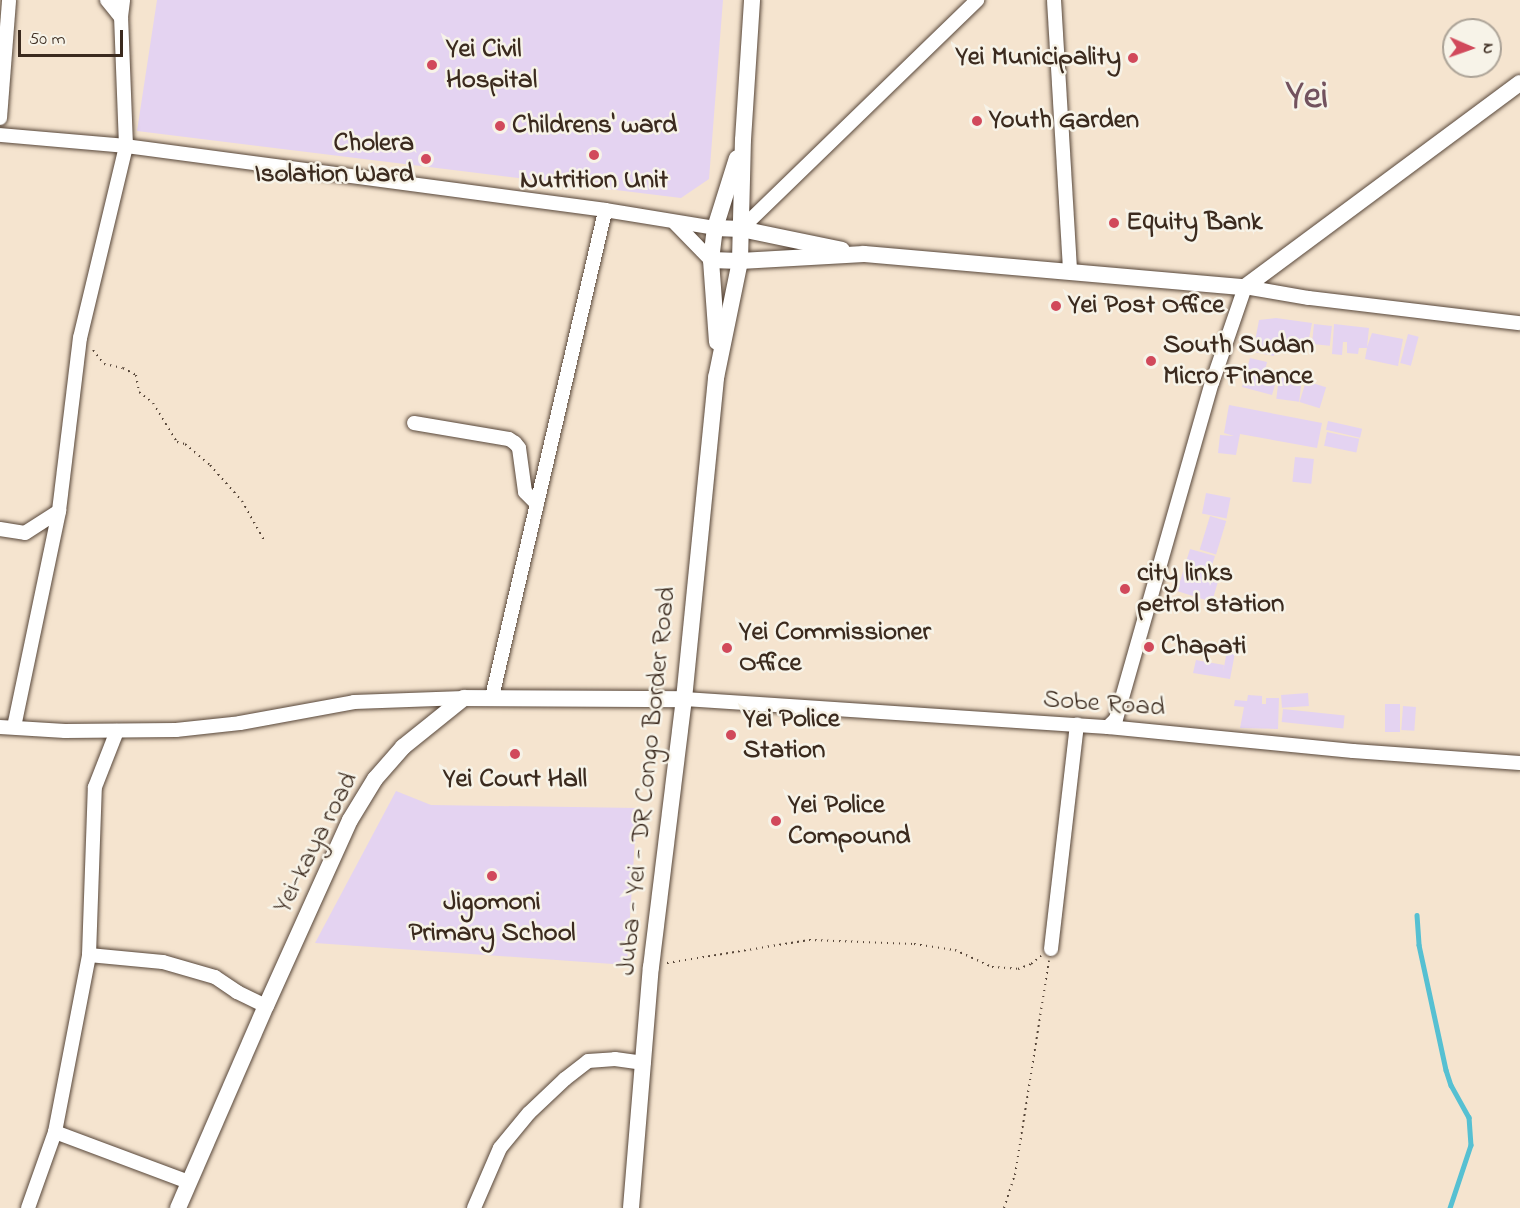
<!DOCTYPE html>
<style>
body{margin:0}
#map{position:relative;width:1520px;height:1208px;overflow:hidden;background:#f5e4cf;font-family:"Indie Flower",sans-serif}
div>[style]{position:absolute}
.built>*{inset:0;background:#e4d3f1;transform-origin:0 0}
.stream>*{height:4.5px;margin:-2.25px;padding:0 2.25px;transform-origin:2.25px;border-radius:2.25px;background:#56c0d2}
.path>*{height:2px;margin-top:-1px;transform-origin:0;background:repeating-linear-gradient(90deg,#574639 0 1.5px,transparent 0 6px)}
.roads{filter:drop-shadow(0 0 2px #574639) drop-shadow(0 0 2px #574639)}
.minor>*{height:14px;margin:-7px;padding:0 7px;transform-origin:7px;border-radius:7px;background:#fff}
.major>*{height:16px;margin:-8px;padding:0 8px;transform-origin:8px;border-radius:8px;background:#fff}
.dots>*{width:16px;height:16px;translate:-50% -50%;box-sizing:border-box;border:3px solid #f7f3e8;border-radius:50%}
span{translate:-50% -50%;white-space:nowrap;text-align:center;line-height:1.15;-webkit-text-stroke:5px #f7f3e8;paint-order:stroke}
.poi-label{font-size:27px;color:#3b2a1e;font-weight:700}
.left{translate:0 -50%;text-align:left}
.right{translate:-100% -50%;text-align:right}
.street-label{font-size:27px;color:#3b2a1e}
.town-label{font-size:39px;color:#72525e;font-weight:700}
.north{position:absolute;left:1442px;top:18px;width:60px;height:60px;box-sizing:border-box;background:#f7f3e8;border:2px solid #aca397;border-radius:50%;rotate:92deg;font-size:16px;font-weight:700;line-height:24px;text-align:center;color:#3b2a1e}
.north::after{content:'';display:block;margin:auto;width:21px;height:27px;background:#d1495b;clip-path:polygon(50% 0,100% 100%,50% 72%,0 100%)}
.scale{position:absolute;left:18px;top:30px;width:105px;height:27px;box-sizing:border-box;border:3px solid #3b2a1e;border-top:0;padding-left:8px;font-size:18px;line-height:21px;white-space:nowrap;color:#3b2a1e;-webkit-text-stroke:4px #f7f3e8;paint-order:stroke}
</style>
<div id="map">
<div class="built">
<i style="clip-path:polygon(157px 0,723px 0,709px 179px,681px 198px,137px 131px)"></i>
<i style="clip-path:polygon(1276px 318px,1312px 323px,1308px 344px,1277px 341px,1274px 356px,1253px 352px,1259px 320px)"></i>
<i style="left:1314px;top:324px;width:18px;height:20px;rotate:6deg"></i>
<i style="clip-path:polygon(1334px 324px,1369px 328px,1367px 347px,1372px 333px,1403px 339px,1398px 366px,1365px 359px,1367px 348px,1359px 348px,1358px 354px,1347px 353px,1347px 342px,1343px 342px,1342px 355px,1332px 354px)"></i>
<i style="left:1408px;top:334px;width:11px;height:30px;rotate:15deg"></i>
<i style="clip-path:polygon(1250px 358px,1267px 362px,1264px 375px,1277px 378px,1272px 395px,1242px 387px)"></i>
<i style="left:1279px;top:377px;width:23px;height:22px;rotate:7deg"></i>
<i style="left:1306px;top:381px;width:21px;height:22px;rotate:17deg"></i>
<i style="clip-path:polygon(1229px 405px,1322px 423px,1317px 448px,1240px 434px,1236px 455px,1218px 453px,1220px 435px,1234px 436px,1224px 433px)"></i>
<i style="left:1328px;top:421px;width:35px;height:9px;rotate:13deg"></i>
<i style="left:1327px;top:432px;width:33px;height:14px;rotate:12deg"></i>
<i style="left:1295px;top:457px;width:19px;height:25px;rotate:6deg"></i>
<i style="left:1206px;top:493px;width:25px;height:21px;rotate:11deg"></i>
<i style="left:1210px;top:516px;width:17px;height:35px;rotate:17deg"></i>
<i style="clip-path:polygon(1190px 549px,1215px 556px,1209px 574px,1219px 578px,1212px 602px,1177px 591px)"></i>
<i style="clip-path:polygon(1227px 651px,1235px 653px,1230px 679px,1193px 673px,1196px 660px,1224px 665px,1223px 672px)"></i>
<i style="left:1308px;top:693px;width:13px;height:27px;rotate:86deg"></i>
<i style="clip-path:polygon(1248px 695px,1262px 696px,1262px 704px,1266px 704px,1266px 698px,1279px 698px,1278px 729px,1240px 728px,1244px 707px,1234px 706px,1235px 700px,1247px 701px)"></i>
<i style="left:1385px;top:704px;width:15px;height:28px"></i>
<i style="left:1403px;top:706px;width:13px;height:24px;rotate:4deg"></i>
<i style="left:1283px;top:709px;width:62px;height:13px;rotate:6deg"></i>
<i style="clip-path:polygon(396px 791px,431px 805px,637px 808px,627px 965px,315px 943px)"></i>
</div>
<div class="stream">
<i style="left:1417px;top:915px;width:30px;rotate:86deg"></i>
<i style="left:1419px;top:945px;width:128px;rotate:77.8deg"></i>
<i style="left:1446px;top:1070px;width:16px;rotate:72deg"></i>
<i style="left:1451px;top:1085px;width:37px;rotate:61deg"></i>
<i style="left:1469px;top:1117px;width:28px;rotate:86deg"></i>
<i style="left:1471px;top:1145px;width:66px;rotate:108.4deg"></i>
</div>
<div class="path">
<i style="left:93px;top:350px;width:18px;rotate:52deg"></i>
<i style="left:104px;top:364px;width:19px;rotate:12deg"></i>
<i style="left:123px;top:368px;width:15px;rotate:28deg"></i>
<i style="left:136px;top:375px;width:17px;rotate:80deg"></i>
<i style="left:139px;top:392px;width:18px;rotate:38deg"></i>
<i style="left:153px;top:403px;width:46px;rotate:58.4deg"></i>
<i style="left:177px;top:442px;width:8px;rotate:14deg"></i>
<i style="left:185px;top:444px;width:33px;rotate:40deg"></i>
<i style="left:210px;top:465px;width:48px;rotate:48.4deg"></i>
<i style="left:242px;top:501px;width:45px;rotate:60.6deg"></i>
<i style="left:667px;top:963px;width:144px;rotate:-9.2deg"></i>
<i style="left:809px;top:940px;width:105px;rotate:2.2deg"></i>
<i style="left:914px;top:944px;width:41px;rotate:8.3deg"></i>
<i style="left:955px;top:950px;width:41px;rotate:24.7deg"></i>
<i style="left:992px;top:967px;width:26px;rotate:4deg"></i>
<i style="left:1018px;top:969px;width:14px;rotate:-21deg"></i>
<i style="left:1031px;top:964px;width:13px;rotate:-39deg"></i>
<i style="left:1004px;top:1208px;width:35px;rotate:-72deg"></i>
<i style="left:1015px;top:1175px;width:217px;rotate:-81deg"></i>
</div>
<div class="roads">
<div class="minor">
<i style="left:107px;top:0;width:22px;rotate:51deg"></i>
<i style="left:1054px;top:0;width:271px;rotate:86.6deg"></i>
<i style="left:0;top:118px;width:118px;rotate:-85.6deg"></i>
<i style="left:0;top:135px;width:126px;rotate:5deg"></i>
<i style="left:126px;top:146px;width:483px;rotate:7.6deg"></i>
<i style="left:605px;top:210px;width:111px;rotate:9.3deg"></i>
<i style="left:675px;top:223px;width:52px;rotate:45.8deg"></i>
<i style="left:741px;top:229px;width:329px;rotate:-44.1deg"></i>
<i style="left:414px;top:423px;width:96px;rotate:9.6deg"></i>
<i style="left:509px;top:439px;width:7px;rotate:34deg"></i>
<i style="left:515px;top:443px;width:6px;rotate:51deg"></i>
<i style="left:519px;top:448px;width:44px;rotate:82.2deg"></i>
<i style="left:525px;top:492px;width:17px;rotate:45deg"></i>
<i style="left:0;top:529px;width:25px;rotate:9deg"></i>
<i style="left:25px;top:533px;width:40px;rotate:-32.9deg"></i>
<i style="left:492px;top:697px;width:500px;rotate:-76.9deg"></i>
<i style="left:684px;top:699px;width:425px;rotate:3.8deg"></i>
<i style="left:1108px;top:727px;width:246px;rotate:5.6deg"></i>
<i style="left:1353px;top:751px;width:167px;rotate:4.1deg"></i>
<i style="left:0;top:727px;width:65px;rotate:3.5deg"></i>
<i style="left:65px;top:731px;width:111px;rotate:-0.5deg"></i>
<i style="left:176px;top:730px;width:64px;rotate:-6.2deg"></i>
<i style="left:240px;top:723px;width:116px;rotate:-10.4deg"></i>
<i style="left:354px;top:702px;width:110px;rotate:-2.1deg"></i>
<i style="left:14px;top:727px;width:221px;rotate:-78.2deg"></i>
<i style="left:59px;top:511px;width:174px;rotate:-83.1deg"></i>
<i style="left:80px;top:338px;width:197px;rotate:-76.5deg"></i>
<i style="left:126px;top:146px;width:129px;rotate:-92.2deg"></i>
<i style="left:121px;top:17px;width:17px;rotate:-83deg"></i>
<i style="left:1108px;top:727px;width:11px;rotate:-45deg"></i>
<i style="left:1116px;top:719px;width:349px;rotate:-74.1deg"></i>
<i style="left:1212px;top:383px;width:102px;rotate:-71deg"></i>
<i style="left:1245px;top:287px;width:65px;rotate:9.8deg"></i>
<i style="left:1309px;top:298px;width:212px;rotate:6.8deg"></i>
<i style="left:1051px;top:949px;width:226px;rotate:-83.4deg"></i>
<i style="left:89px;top:955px;width:74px;rotate:5.4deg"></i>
<i style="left:163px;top:962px;width:54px;rotate:16.1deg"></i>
<i style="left:215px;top:977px;width:27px;rotate:34deg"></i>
<i style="left:237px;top:992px;width:32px;rotate:26deg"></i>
<i style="left:55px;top:1132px;width:143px;rotate:20.5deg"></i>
<i style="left:28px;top:1208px;width:81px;rotate:-70.4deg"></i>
<i style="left:55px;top:1132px;width:180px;rotate:-79.1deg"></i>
<i style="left:89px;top:955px;width:168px;rotate:-88deg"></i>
<i style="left:95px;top:787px;width:60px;rotate:-68.6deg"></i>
<i style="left:474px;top:1208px;width:65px;rotate:-66.6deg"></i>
<i style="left:500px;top:1148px;width:45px;rotate:-50.4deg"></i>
<i style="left:529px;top:1113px;width:50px;rotate:-43.4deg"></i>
<i style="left:565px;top:1079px;width:29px;rotate:-38deg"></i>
<i style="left:588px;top:1061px;width:27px;rotate:-4deg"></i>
<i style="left:615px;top:1059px;width:29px;rotate:8deg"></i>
</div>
<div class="major">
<i style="left:715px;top:228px;width:26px;rotate:2deg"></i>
<i style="left:741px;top:229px;width:103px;rotate:11.7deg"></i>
<i style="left:711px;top:260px;width:29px;rotate:2deg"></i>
<i style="left:740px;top:261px;width:124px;rotate:-3.2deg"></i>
<i style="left:864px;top:254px;width:382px;rotate:5deg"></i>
<i style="left:1245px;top:287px;width:342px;rotate:-36.6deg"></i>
<i style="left:717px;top:342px;width:82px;rotate:-94.2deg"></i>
<i style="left:711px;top:260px;width:32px;rotate:-83deg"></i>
<i style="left:715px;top:228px;width:73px;rotate:-72.6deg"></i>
<i style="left:178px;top:1208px;width:220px;rotate:-66.5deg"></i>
<i style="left:266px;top:1006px;width:204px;rotate:-65.7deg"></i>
<i style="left:350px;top:820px;width:48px;rotate:-58.6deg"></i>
<i style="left:375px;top:779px;width:43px;rotate:-48.8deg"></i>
<i style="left:403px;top:747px;width:78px;rotate:-38.8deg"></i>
<i style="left:464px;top:698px;width:220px;rotate:0.3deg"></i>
<i style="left:631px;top:1208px;width:242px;rotate:-85.3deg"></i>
<i style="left:651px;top:967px;width:270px;rotate:-83deg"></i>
<i style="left:684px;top:699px;width:323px;rotate:-84.3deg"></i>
<i style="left:716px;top:378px;width:119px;rotate:-78.4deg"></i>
<i style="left:740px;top:261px;width:121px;rotate:-88.6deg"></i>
<i style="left:743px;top:140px;width:140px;rotate:-86.3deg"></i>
</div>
</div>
<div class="dots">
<i style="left:1133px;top:58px;background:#d1495b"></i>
<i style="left:432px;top:65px;background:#d1495b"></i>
<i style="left:977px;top:121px;background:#d1495b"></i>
<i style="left:500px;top:126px;background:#d1495b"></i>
<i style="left:594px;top:155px;background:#d1495b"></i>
<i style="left:426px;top:159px;background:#d1495b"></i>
<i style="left:1114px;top:223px;background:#d1495b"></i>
<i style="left:1056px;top:306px;background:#d1495b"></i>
<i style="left:1151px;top:361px;background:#d1495b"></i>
<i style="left:1125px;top:589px;background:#d1495b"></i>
<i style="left:1149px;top:647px;background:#d1495b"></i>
<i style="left:727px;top:648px;background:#d1495b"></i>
<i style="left:731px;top:735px;background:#d1495b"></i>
<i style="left:515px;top:754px;background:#d1495b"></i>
<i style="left:776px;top:821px;background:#d1495b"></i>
<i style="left:492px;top:876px;background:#d1495b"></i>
</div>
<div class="poi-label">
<span class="left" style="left:446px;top:65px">Yei Civil<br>Hospital</span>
<span class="right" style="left:1121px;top:58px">Yei Municipality</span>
<span class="left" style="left:989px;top:121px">Youth Garden</span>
<span class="left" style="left:512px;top:126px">Childrens' ward</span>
<span class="right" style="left:414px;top:159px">Cholera<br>Isolation Ward</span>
<span style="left:594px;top:181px">Nutrition Unit</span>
<span class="left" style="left:1126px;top:223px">Equity Bank</span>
<span class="left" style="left:1068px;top:306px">Yei Post Office</span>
<span class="left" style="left:1163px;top:361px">South Sudan<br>Micro Finance</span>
<span class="left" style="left:1137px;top:589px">city links<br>petrol station</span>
<span class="left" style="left:739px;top:648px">Yei Commissioner<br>Office</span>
<span class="left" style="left:1161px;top:647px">Chapati</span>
<span class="left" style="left:743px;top:735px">Yei Police<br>Station</span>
<span style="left:515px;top:780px">Yei Court Hall</span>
<span class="left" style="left:788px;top:821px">Yei Police<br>Compound</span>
<span style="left:492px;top:918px">Jigomoni<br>Primary School</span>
</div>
<div class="street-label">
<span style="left:1104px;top:704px;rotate:4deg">Sobe Road</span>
<span style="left:647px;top:781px;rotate:-84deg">Juba - Yei - DR Congo Border Road</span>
<span style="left:316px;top:843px;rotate:-63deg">Yei-kaya road</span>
</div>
<div class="town-label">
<span style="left:1307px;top:98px">Yei</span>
</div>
<div class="north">N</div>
<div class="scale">50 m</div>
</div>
